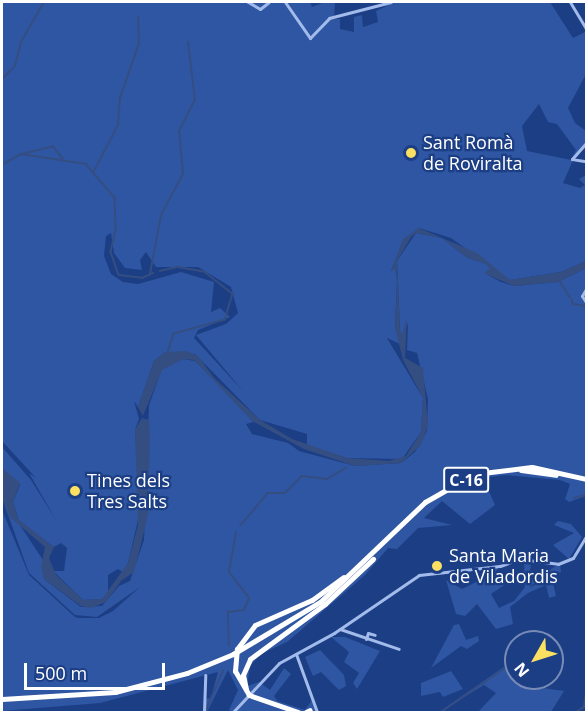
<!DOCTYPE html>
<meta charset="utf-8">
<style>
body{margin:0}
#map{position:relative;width:588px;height:714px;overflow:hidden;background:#1c3e85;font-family:"Open Sans",sans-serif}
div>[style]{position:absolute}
.green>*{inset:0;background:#2f56a2}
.water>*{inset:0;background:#354e82}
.stream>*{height:1.5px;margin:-0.75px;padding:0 0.75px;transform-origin:0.75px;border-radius:0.75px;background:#354e82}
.minor>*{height:3px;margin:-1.5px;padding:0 1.5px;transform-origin:1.5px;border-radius:1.5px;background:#a3bbeb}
.highway>*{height:5px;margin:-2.5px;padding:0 2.5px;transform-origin:2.5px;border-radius:2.5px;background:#fff}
.dots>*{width:16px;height:16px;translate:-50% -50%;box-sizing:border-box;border:3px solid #1c3e85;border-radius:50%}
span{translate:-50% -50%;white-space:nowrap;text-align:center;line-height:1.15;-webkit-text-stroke:4.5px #1c3e85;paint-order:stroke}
.shield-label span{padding:2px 4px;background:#1c3e85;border:2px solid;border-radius:4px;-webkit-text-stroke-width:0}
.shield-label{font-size:16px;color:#fff;font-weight:700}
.poi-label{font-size:18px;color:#fff}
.left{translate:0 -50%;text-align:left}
.frame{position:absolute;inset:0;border:3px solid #fff;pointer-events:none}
.north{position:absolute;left:504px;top:630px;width:60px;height:60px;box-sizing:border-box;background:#1c3e85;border:2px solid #778bb6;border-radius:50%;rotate:231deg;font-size:16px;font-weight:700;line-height:24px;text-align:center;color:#fff}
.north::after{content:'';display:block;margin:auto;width:21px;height:27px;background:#fbe061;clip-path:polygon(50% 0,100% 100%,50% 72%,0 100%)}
.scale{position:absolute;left:24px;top:663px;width:141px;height:27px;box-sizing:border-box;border:3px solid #fff;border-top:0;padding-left:8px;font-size:18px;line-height:21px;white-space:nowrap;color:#fff;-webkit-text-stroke:4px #1c3e85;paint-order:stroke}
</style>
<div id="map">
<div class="green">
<i style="clip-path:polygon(evenodd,2px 2px,310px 2px,312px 7px,325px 2px,352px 2px,335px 3px,334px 19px,340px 19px,340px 29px,354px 32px,354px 17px,362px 15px,363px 27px,378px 22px,376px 11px,395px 2px,550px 2px,573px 38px,585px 32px,586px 36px,586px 74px,568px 108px,575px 123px,586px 131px,586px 147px,574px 158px,563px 183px,580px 188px,585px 185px,579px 179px,586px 175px,586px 261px,561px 272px,510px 280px,451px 238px,419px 228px,402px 243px,391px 271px,395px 268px,397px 280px,395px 328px,402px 345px,387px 338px,423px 398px,421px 432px,402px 459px,347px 458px,307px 445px,307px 434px,260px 420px,195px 354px,165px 352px,154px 361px,138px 407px,134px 401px,139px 419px,135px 430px,140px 511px,128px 563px,123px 572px,118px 569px,108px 575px,108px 593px,102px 599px,83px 600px,53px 571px,64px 571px,67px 548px,61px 543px,54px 547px,19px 521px,13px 502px,20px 485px,2px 468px,2px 447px,31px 480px,56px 520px,29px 473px,36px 478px,2px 441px,2px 2px,539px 104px,548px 122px,557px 124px,576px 150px,571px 160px,527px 151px,522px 126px,539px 104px,2px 2px,111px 233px,114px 253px,125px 268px,142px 270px,140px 260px,146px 252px,156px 267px,198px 267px,231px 287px,238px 313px,226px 324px,196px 335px,243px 391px,194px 338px,198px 330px,230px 317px,220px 308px,211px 312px,214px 282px,181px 272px,138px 284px,123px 282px,111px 274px,104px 256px,106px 236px,111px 233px)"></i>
<i style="clip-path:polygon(416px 233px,442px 238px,466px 257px,486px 264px,504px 282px,491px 269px,488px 275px,501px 282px,514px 286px,558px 282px,586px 268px,586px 496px,569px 502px,565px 499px,570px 484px,560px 480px,505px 475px,483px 478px,495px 505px,470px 524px,442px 501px,424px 518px,452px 525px,418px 528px,397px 549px,388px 548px,365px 575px,287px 642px,261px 654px,250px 666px,247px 686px,259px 682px,270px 690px,284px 668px,291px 674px,274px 696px,277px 701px,305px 710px,312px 700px,318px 712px,232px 712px,229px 710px,238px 690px,228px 670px,207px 712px,203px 712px,205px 699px,211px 698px,218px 672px,100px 703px,2px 711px,2px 510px,29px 575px,75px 617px,78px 618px,99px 618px,113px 611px,140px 587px,97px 617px,75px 615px,29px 573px,2px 498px,43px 560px,44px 579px,81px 607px,102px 606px,119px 586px,130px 581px,144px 540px,149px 405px,162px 369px,183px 359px,195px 361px,243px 407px,253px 422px,246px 424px,252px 434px,288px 443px,299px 451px,355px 466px,401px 463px,415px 452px,427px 431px,428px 399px,417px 353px,407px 350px,408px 323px,402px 336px,400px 331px,397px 261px)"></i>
<i style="clip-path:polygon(558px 521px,571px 524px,582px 537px,569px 559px,553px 545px,574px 533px,554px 525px)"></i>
<i style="clip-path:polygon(524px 563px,531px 565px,528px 581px,541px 578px,529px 588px,545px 580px,547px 572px,560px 563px,561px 572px,552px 579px,556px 596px,549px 598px,546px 585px,528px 593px,510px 607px,513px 624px,496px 629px,477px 604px,465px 616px,456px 614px,446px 580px,462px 589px,480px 580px,486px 567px,499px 566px,491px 581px,506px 584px,491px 594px,499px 608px,514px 601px,525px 587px)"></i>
<i style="clip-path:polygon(459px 624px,466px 640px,478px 636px,479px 641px,467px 649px,461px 646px,431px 668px,454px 625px)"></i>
<i style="clip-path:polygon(331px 637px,345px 637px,380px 651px,357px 689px,353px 683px,359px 673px,344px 662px,349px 652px)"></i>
<i style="clip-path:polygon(320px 650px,344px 675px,346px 686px,339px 690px,321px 672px,313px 676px,305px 657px)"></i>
<i style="clip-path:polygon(511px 662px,516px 665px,516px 678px,544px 678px,543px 688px,564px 691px,551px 712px,478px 712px,496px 693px,484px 685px,439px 712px)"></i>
<i style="clip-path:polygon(451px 671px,463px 689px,443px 697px,440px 692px,421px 696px,421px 683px)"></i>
</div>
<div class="water">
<i style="clip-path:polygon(419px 228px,477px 253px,510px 280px,561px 272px,586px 261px,586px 268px,558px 282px,514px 286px,488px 275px,484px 272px,490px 269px,486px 264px,466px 257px,442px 238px,416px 233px,411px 237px,397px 261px,400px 331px,402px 335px,407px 317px,405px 358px,423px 368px,428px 426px,421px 445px,401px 463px,355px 466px,304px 449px,252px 421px,194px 360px,183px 359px,162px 370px,142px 418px,149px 420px,150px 436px,148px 515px,134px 572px,121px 581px,106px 602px,91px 608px,81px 606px,44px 579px,41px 567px,45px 547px,10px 517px,2px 498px,2px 468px,20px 483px,13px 502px,18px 519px,54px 547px,49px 558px,56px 575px,83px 600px,102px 599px,128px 563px,138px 525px,135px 430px,143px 416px,138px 407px,154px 361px,165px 352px,186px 351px,198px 356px,214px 378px,260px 420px,292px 439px,347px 458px,389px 461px,406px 456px,421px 432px,423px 398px,403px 360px,395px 328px,397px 280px,395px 269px,391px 271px,403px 239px)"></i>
</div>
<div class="stream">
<i style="left:2px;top:79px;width:18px;rotate:-45deg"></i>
<i style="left:15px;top:66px;width:25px;rotate:-76deg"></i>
<i style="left:21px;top:42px;width:46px;rotate:-60.1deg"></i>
<i style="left:22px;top:154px;width:32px;rotate:-14deg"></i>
<i style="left:53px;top:146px;width:16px;rotate:52deg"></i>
<i style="left:2px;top:165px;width:22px;rotate:-30deg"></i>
<i style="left:21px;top:154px;width:66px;rotate:8.7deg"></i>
<i style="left:86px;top:164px;width:45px;rotate:49.5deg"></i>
<i style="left:115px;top:198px;width:32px;rotate:88deg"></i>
<i style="left:116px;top:230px;width:23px;rotate:103deg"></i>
<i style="left:111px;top:252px;width:24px;rotate:71deg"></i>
<i style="left:119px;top:275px;width:23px;rotate:7deg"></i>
<i style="left:142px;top:278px;width:12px;rotate:-24deg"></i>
<i style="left:94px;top:171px;width:52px;rotate:-62.4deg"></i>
<i style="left:118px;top:125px;width:27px;rotate:-86deg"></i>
<i style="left:120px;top:98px;width:58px;rotate:-70.9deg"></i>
<i style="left:139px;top:43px;width:26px;rotate:-92deg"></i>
<i style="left:160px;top:271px;width:18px;rotate:-13deg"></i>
<i style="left:178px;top:267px;width:27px;rotate:10deg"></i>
<i style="left:205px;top:272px;width:36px;rotate:38deg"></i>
<i style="left:233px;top:294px;width:27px;rotate:107deg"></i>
<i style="left:225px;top:320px;width:53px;rotate:164.6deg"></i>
<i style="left:174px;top:334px;width:20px;rotate:108deg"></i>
<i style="left:150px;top:274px;width:60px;rotate:-79.4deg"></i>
<i style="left:161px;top:215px;width:47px;rotate:-61.8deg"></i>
<i style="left:183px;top:174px;width:43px;rotate:-95.3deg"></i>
<i style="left:179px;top:131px;width:35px;rotate:-63deg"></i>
<i style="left:195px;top:100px;width:58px;rotate:-96.9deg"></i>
<i style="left:560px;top:281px;width:19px;rotate:58deg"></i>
<i style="left:572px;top:299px;width:5px;rotate:79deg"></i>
<i style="left:573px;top:304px;width:13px;rotate:9deg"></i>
<i style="left:574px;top:498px;width:12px;rotate:-14deg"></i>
<i style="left:240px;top:526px;width:43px;rotate:-49.7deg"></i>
<i style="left:268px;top:493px;width:17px"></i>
<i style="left:285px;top:493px;width:24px;rotate:-45deg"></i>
<i style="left:302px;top:476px;width:25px;rotate:7deg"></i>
<i style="left:327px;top:479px;width:22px;rotate:-30deg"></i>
<i style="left:229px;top:646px;width:34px;rotate:-92deg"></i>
<i style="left:228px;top:612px;width:16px;rotate:-7deg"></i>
<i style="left:244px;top:610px;width:13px;rotate:-67deg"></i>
<i style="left:249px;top:598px;width:33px;rotate:-128deg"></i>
<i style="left:229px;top:572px;width:40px;rotate:-80deg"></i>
<i style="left:205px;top:712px;width:45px;rotate:-66.3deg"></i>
<i style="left:441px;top:712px;width:85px;rotate:-34.4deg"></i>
<i style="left:576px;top:712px;width:9px;rotate:-32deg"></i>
<i style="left:584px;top:707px;width:14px;rotate:-82deg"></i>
</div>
<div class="minor">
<i style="left:248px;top:2px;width:14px;rotate:30deg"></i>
<i style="left:260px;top:9px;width:11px;rotate:-38deg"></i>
<i style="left:285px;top:2px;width:44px;rotate:55.2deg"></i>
<i style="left:310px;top:38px;width:28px;rotate:-46deg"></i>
<i style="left:329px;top:18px;width:64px;rotate:-14.5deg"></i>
<i style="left:570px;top:2px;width:31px;rotate:59deg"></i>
<i style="left:584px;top:161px;width:12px;rotate:-171deg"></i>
<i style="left:572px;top:159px;width:21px;rotate:-49deg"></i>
<i style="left:586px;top:289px;width:8px;rotate:120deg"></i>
<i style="left:582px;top:296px;width:7px;rotate:56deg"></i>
<i style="left:340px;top:629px;width:62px;rotate:18.7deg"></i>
<i style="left:366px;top:639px;width:6px;rotate:-72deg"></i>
<i style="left:368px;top:633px;width:7px;rotate:16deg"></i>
<i style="left:296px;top:654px;width:62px;rotate:70.1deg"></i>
<i style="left:204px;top:712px;width:37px;rotate:-88deg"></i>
<i style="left:233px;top:712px;width:67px;rotate:-46.8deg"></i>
<i style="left:279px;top:663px;width:63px;rotate:-28.6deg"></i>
<i style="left:334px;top:633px;width:103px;rotate:-34.3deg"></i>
<i style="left:419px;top:575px;width:81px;rotate:-6.3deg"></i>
<i style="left:500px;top:566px;width:20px;rotate:-20deg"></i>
<i style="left:519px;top:559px;width:39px;rotate:7deg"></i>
<i style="left:558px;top:564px;width:16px;rotate:-22deg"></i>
<i style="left:573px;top:558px;width:26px;rotate:-59deg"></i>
</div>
<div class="highway">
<i style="left:521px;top:470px;width:35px;rotate:8deg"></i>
<i style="left:246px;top:689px;width:14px;rotate:-102deg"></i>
<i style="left:243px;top:675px;width:17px;rotate:-66deg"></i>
<i style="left:250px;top:659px;width:93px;rotate:-36.3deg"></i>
<i style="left:325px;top:604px;width:66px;rotate:-43.2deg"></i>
<i style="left:2px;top:699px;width:113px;rotate:-3.5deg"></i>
<i style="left:115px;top:692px;width:74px;rotate:-14.8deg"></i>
<i style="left:187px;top:673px;width:50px;rotate:-22.4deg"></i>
<i style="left:233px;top:654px;width:101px;rotate:-30.9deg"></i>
<i style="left:320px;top:602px;width:145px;rotate:-43.6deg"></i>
<i style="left:425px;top:502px;width:56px;rotate:-29.7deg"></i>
<i style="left:474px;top:474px;width:58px;rotate:-6.9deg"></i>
<i style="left:532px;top:467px;width:55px;rotate:12.5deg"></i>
<i style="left:298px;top:712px;width:52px;rotate:-160.9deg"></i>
<i style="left:249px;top:695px;width:28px;rotate:-120deg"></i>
<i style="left:235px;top:671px;width:22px;rotate:-85deg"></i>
<i style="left:237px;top:649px;width:30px;rotate:-53deg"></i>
<i style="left:255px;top:625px;width:62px;rotate:-23.7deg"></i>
<i style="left:312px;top:600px;width:39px;rotate:-36deg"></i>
<i style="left:306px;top:712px;width:4px;rotate:-27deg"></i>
</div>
<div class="dots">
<i style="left:411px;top:153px;background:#fbe061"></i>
<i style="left:75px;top:491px;background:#fbe061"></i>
<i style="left:437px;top:566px;background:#fbe061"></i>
</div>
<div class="shield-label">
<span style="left:466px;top:480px">C-16</span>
</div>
<div class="poi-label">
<span class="left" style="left:423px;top:153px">Sant Romà<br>de Roviralta</span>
<span class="left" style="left:87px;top:491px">Tines dels<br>Tres Salts</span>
<span class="left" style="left:449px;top:566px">Santa Maria<br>de Viladordis</span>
</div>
<div class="frame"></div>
<div class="north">N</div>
<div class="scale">500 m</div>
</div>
